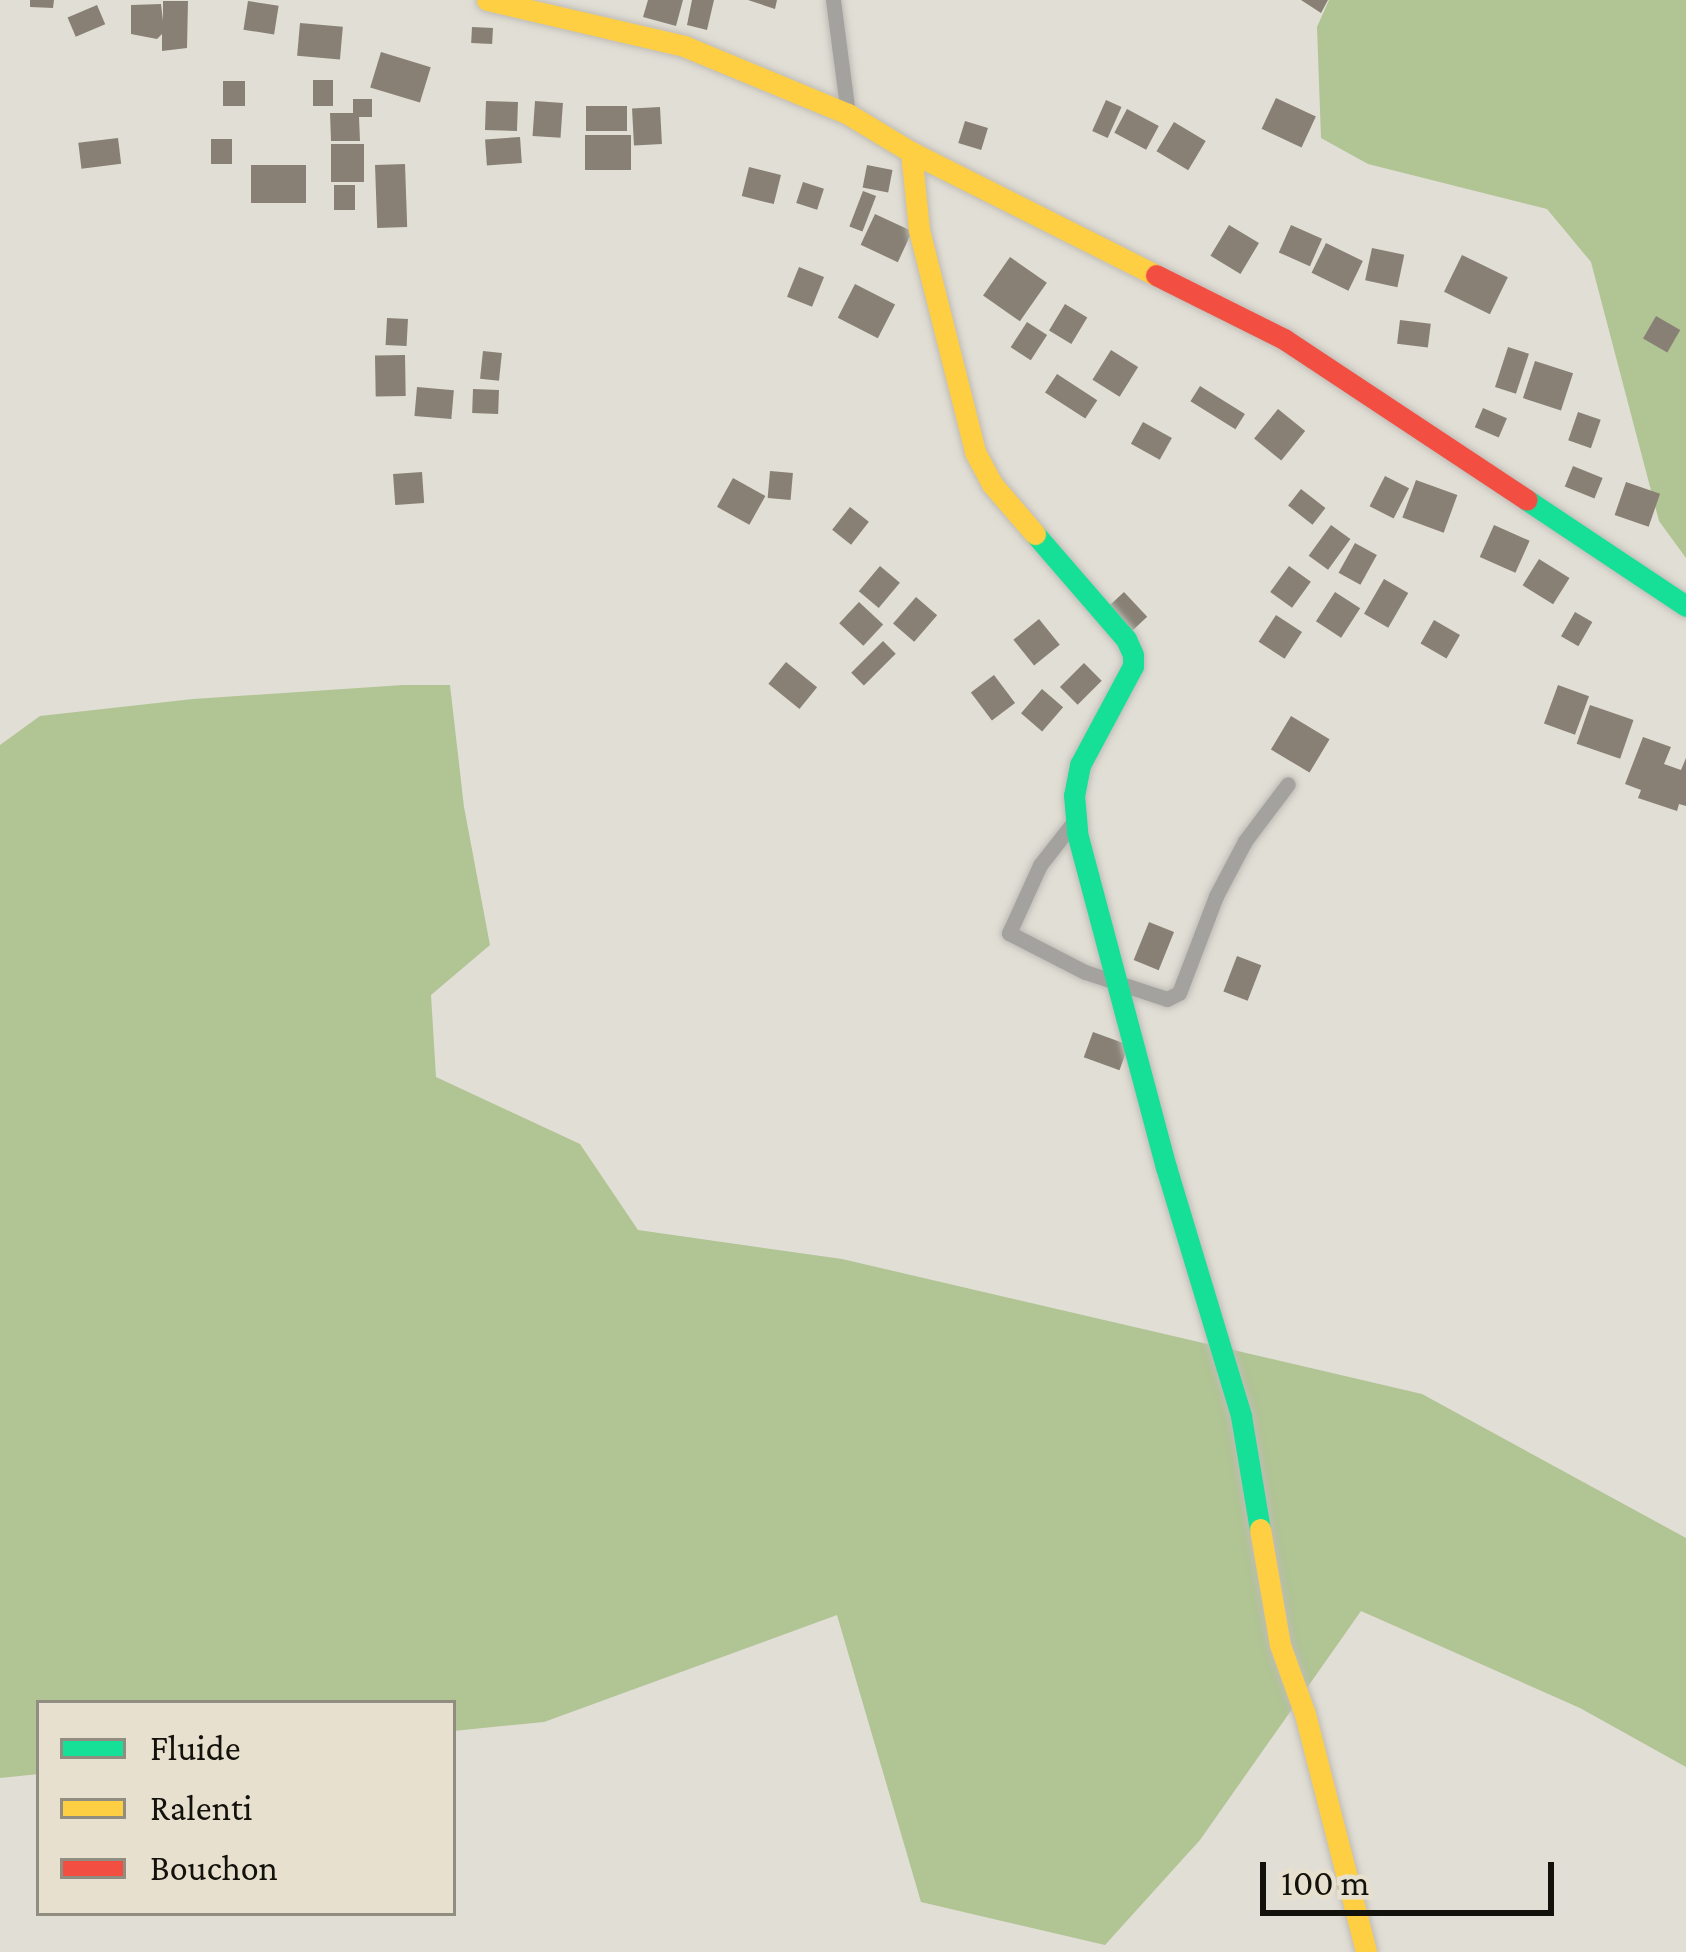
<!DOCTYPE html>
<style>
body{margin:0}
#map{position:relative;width:1686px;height:1952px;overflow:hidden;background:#e1ded5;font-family:"Crimson Pro",serif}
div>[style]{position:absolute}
.forest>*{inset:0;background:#b1c494}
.building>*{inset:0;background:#888075;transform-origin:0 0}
.roads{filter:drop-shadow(0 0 3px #bfbcb6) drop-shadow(0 0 3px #bfbcb6)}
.street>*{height:15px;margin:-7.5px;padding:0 7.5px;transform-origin:7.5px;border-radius:7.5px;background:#a4a29f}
.fast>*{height:21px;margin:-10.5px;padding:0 10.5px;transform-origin:10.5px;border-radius:10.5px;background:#16e098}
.slow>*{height:21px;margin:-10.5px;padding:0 10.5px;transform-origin:10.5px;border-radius:10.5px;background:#ffcf43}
.jam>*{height:21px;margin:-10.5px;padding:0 10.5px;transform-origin:10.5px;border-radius:10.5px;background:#f24e42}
span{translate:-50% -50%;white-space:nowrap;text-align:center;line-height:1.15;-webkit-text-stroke:12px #e7e0cf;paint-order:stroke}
.legend{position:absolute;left:36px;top:1700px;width:420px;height:216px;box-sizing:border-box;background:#e7e0cf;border:3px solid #928d81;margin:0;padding:15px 21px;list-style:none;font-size:36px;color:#13110b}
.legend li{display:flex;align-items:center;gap:24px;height:60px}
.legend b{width:60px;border:3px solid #928d81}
.scale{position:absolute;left:1260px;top:1862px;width:294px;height:54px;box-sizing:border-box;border:6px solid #13110b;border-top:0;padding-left:15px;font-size:36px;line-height:42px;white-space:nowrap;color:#13110b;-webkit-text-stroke:9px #e7e0cf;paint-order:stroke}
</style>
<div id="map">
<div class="forest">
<i style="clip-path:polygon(1329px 0,1686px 0,1686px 558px,1659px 521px,1591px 262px,1547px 209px,1368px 164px,1321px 138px,1317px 27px)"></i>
<i style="clip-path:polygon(403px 685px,450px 685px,464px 807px,490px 945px,431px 995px,436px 1077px,580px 1144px,638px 1230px,842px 1259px,1422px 1394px,1686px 1538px,1686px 1767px,1580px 1708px,1361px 1611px,1200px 1840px,1105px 1945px,921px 1902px,837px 1615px,544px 1722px,453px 1731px,453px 1703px,39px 1703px,39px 1774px,0 1778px,0 745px,40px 716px,193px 699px)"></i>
</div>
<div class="building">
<i style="clip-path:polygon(30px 0,54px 0,53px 8px,30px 7px)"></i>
<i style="clip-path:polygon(648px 0,683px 0,676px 26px,643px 17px)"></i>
<i style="clip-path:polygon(692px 0,714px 0,707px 30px,687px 25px)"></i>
<i style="clip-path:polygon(748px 0,777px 0,775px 9px)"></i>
<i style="clip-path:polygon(1301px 0,1328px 0,1321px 13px)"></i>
<i style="clip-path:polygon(163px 1px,188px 1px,187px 48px,162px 51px,162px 34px,157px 39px,131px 34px,131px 5px,161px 4px,163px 21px)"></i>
<i style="left:248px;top:1px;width:31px;height:29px;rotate:9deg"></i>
<i style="left:97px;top:5px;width:21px;height:32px;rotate:67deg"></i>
<i style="left:300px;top:23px;width:43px;height:33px;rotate:5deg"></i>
<i style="left:472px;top:27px;width:21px;height:16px;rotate:3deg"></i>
<i style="left:381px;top:52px;width:52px;height:37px;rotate:17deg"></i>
<i style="left:313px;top:80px;width:20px;height:26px"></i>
<i style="left:223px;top:81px;width:22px;height:25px"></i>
<i style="left:1276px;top:98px;width:44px;height:34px;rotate:25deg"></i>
<i style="clip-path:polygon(353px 99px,372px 99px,372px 117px,359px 117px,360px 141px,331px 141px,330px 113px,353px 113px)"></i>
<i style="left:1106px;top:100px;width:17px;height:34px;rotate:24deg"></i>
<i style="left:486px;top:101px;width:32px;height:29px;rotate:2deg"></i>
<i style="left:535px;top:101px;width:28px;height:35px;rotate:4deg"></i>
<i style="left:627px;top:106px;width:25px;height:41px;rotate:90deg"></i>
<i style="left:660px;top:107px;width:37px;height:28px;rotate:87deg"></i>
<i style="left:1127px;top:109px;width:36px;height:27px;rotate:28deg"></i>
<i style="left:965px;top:121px;width:24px;height:23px;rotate:17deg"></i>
<i style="left:1174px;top:122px;width:37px;height:34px;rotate:31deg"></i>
<i style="left:585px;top:135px;width:46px;height:35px"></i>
<i style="left:520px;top:137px;width:26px;height:35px;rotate:86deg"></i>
<i style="left:118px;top:138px;width:26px;height:40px;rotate:83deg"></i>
<i style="left:211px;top:139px;width:21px;height:25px"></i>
<i style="left:331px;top:144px;width:33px;height:38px"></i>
<i style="left:405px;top:164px;width:63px;height:30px;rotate:88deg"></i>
<i style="left:251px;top:165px;width:55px;height:38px"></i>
<i style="left:867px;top:165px;width:26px;height:23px;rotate:11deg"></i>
<i style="left:749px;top:167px;width:33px;height:30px;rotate:14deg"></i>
<i style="left:803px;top:182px;width:22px;height:22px;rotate:18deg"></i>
<i style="left:334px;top:185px;width:21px;height:25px"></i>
<i style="left:863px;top:191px;width:14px;height:38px;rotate:21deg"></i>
<i style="left:875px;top:214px;width:41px;height:34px;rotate:25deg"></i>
<i style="left:1229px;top:225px;width:35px;height:36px;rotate:31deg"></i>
<i style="left:1291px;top:225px;width:34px;height:30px;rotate:24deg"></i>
<i style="left:1326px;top:243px;width:41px;height:33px;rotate:26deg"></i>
<i style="left:1372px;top:248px;width:33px;height:33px;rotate:12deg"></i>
<i style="left:1462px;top:255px;width:51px;height:41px;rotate:26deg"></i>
<i style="left:1010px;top:257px;width:45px;height:47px;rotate:35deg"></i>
<i style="left:799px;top:267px;width:27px;height:32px;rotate:22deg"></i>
<i style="left:855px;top:284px;width:45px;height:38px;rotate:27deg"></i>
<i style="left:1065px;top:304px;width:26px;height:31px;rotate:31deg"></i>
<i style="left:1656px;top:316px;width:28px;height:26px;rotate:30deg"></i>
<i style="left:387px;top:318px;width:21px;height:27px;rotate:3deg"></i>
<i style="left:1400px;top:320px;width:31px;height:24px;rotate:7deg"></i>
<i style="left:1027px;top:322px;width:24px;height:30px;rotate:33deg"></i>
<i style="left:1508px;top:347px;width:22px;height:42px;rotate:18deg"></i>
<i style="left:1111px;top:350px;width:32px;height:35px;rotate:32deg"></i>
<i style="left:483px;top:351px;width:19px;height:28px;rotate:6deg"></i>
<i style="left:405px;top:355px;width:41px;height:30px;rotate:89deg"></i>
<i style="left:1535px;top:361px;width:40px;height:39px;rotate:18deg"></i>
<i style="left:1057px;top:374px;width:48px;height:22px;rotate:33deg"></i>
<i style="left:1200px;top:386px;width:53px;height:18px;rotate:32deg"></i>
<i style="left:417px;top:387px;width:37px;height:29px;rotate:5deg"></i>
<i style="left:473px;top:389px;width:26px;height:24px;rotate:2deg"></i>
<i style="left:1483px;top:408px;width:26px;height:21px;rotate:23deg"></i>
<i style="left:1278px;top:409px;width:35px;height:38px;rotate:39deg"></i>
<i style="left:1578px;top:412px;width:24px;height:30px;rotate:19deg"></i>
<i style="left:1143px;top:422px;width:33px;height:25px;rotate:29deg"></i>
<i style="left:1573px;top:466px;width:32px;height:22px;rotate:22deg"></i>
<i style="left:770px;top:471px;width:23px;height:27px;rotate:5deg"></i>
<i style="left:422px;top:472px;width:31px;height:29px;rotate:86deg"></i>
<i style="left:1385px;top:476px;width:27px;height:34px;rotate:27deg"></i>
<i style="left:733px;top:478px;width:37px;height:33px;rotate:29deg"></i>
<i style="left:1416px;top:480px;width:44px;height:40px;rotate:20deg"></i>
<i style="left:1626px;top:482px;width:36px;height:35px;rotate:19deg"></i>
<i style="left:1301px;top:489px;width:31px;height:21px;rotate:38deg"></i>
<i style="left:850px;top:507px;width:24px;height:29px;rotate:38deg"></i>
<i style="left:1331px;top:525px;width:24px;height:38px;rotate:36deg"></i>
<i style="left:1494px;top:525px;width:39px;height:35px;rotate:24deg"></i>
<i style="left:1355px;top:543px;width:25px;height:34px;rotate:29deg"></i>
<i style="left:1539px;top:559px;width:36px;height:31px;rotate:32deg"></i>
<i style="left:880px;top:566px;width:26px;height:33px;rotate:40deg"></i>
<i style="left:1289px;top:566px;width:27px;height:32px;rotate:36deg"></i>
<i style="left:1384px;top:579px;width:28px;height:40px;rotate:30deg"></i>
<i style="left:1124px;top:592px;width:34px;height:26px;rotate:47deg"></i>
<i style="left:1335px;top:592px;width:30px;height:35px;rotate:33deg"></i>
<i style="left:916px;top:597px;width:28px;height:35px;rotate:41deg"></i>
<i style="left:859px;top:602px;width:33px;height:29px;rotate:43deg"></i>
<i style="left:1575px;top:612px;width:20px;height:28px;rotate:30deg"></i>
<i style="left:1276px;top:615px;width:31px;height:32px;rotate:33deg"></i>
<i style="left:1039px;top:619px;width:33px;height:33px;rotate:51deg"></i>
<i style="left:1434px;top:620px;width:30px;height:27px;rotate:30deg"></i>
<i style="left:883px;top:641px;width:18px;height:45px;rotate:45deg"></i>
<i style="left:786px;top:662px;width:40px;height:28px;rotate:39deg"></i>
<i style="left:1084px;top:663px;width:25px;height:34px;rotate:45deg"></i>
<i style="left:994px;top:675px;width:35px;height:29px;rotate:53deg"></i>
<i style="left:1558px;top:685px;width:33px;height:41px;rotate:20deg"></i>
<i style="left:1042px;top:689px;width:28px;height:32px;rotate:41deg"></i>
<i style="left:1590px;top:705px;width:46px;height:41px;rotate:19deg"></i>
<i style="left:1291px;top:716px;width:45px;height:39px;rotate:31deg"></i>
<i style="clip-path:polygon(1643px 737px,1671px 747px,1664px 764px,1681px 770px,1686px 758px,1686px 806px,1679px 804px,1677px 811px,1638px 798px,1641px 790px,1625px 784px)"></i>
<i style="left:1149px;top:922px;width:27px;height:41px;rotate:22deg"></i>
<i style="left:1237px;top:956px;width:26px;height:38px;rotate:21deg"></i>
<i style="left:1093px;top:1032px;width:38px;height:27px;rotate:20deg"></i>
</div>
<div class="roads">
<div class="street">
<i style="left:833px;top:0;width:115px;rotate:82.5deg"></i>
<i style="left:1076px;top:819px;width:58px;rotate:128deg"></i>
<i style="left:1040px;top:865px;width:75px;rotate:114.5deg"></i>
<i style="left:1009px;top:933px;width:85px;rotate:27.2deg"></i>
<i style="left:1085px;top:972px;width:86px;rotate:18.2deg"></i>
<i style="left:1167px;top:999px;width:13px;rotate:-27deg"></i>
<i style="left:1179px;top:993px;width:104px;rotate:-69.1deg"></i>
<i style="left:1216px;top:896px;width:62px;rotate:-62.2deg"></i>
<i style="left:1245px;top:841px;width:71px;rotate:-53deg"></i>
</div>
<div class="fast">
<i style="left:1527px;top:500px;width:191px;rotate:33.7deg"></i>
<i style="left:1035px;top:534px;width:139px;rotate:49.1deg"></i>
<i style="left:1126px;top:639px;width:17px;rotate:66deg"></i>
<i style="left:1133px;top:655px;width:11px;rotate:90deg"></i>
<i style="left:1133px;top:666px;width:112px;rotate:118.2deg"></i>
<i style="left:1080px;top:765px;width:31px;rotate:101deg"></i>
<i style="left:1074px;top:795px;width:38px;rotate:85deg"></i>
<i style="left:1077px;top:833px;width:346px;rotate:75.1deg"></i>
<i style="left:1166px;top:1167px;width:260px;rotate:73.2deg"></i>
<i style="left:1241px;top:1416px;width:115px;rotate:80.5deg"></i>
</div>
<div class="slow">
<i style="left:487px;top:0;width:202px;rotate:13.1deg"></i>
<i style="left:684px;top:46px;width:178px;rotate:22.5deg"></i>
<i style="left:848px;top:114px;width:74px;rotate:31.1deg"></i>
<i style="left:911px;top:152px;width:274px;rotate:26.7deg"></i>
<i style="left:911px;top:152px;width:78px;rotate:84.1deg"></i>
<i style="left:919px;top:230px;width:229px;rotate:75.8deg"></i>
<i style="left:975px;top:452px;width:36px;rotate:62deg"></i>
<i style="left:992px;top:484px;width:66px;rotate:49.3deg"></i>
<i style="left:1260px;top:1529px;width:118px;rotate:80.2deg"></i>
<i style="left:1280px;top:1645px;width:73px;rotate:70.1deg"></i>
<i style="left:1305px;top:1714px;width:246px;rotate:75.6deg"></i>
</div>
<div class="jam">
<i style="left:1156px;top:275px;width:143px;rotate:26.6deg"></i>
<i style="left:1284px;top:339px;width:291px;rotate:33.5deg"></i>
</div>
</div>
<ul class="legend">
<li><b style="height:15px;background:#16e098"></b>Fluide</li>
<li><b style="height:15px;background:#ffcf43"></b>Ralenti</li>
<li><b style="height:15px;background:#f24e42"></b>Bouchon</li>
</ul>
<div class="scale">100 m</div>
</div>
